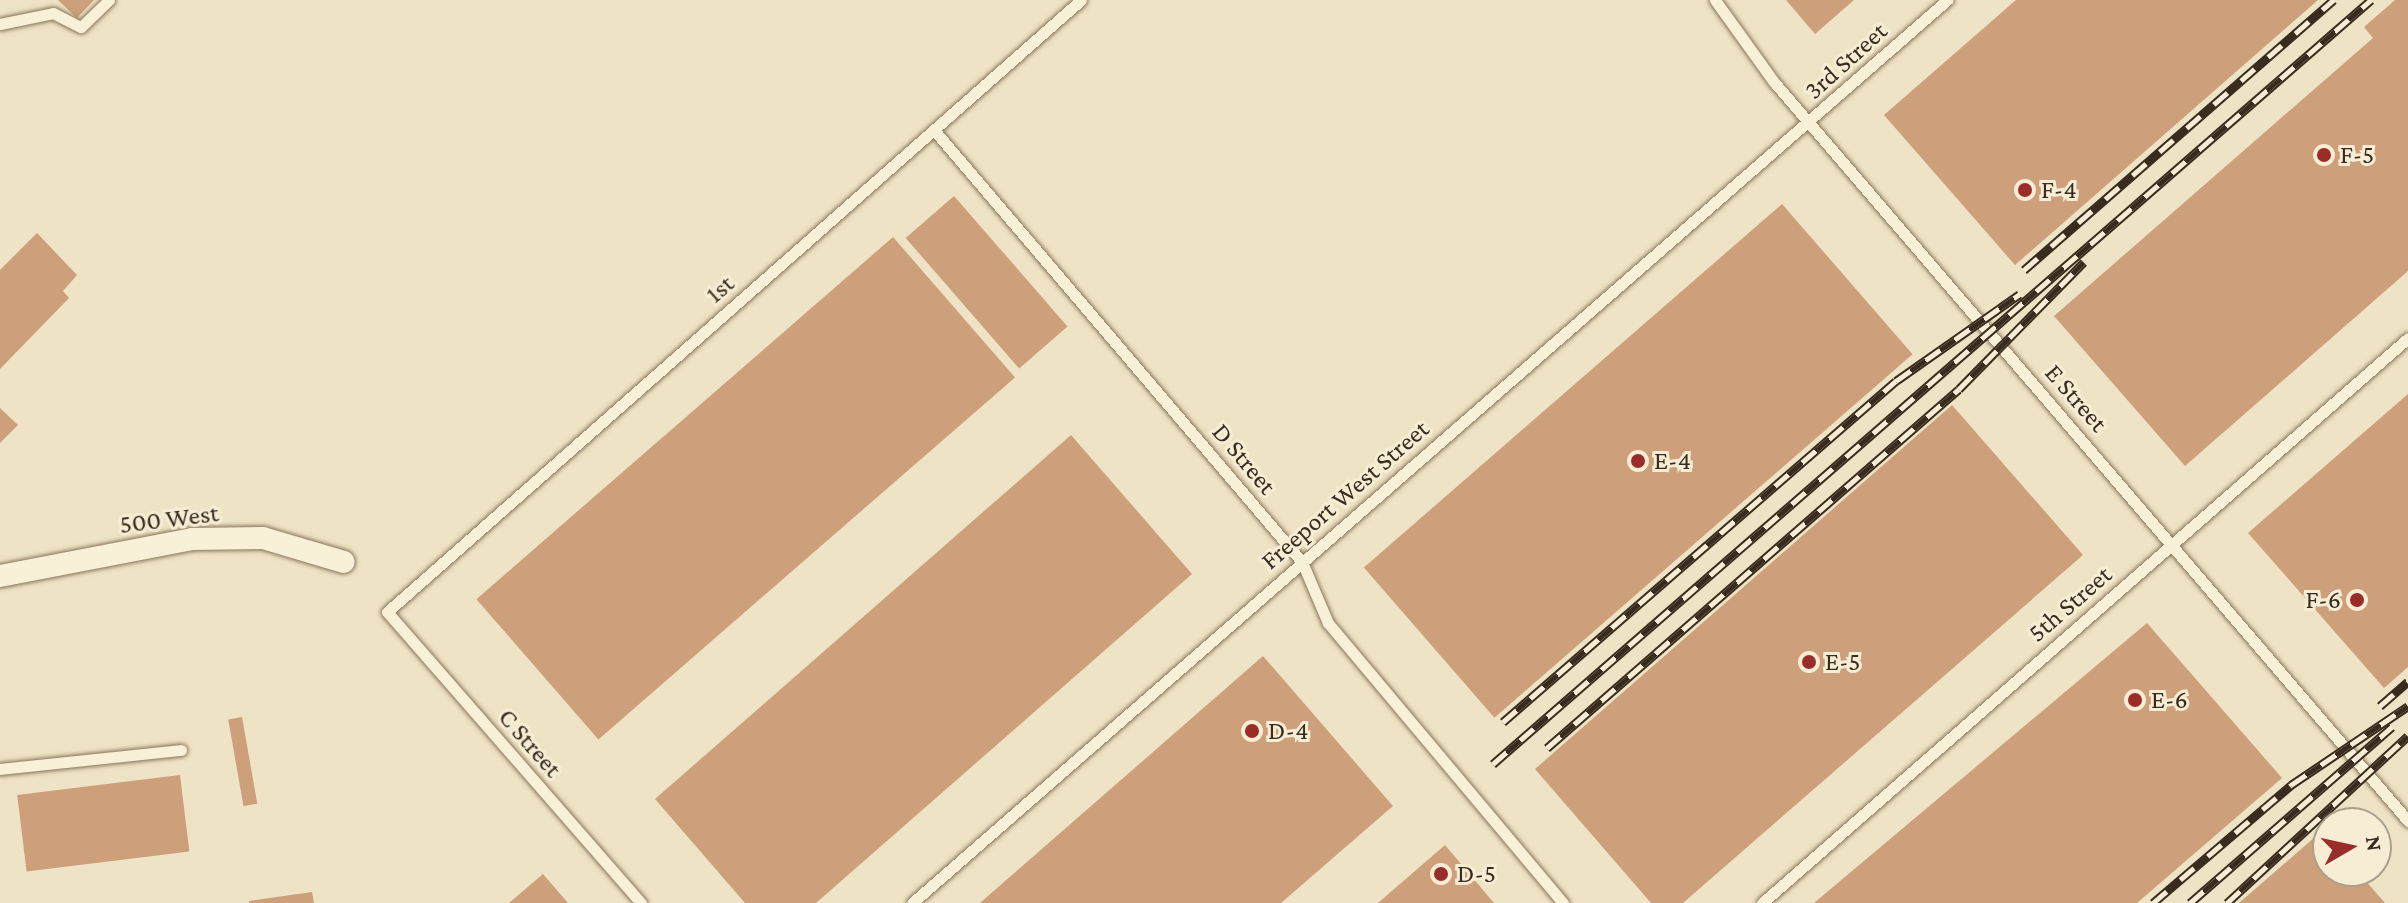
<!DOCTYPE html>
<style>
body{margin:0}
#map{position:relative;width:2408px;height:903px;overflow:hidden;background:#eee3c4;font-family:"Crimson Pro",serif}
div>[style]{position:absolute}
.building>*{inset:0;background:#cd9f7a;transform-origin:0 0}
.roads{filter:drop-shadow(0 0 2px #89755b) drop-shadow(0 0 2px #89755b)}
.service>*{height:11px;margin:-5.5px;padding:0 5.5px;transform-origin:5.5px;border-radius:5.5px;background:#f9f0d8}
.minor>*{height:22px;margin:-11px;padding:0 11px;transform-origin:11px;border-radius:11px;background:#f9f0d8}
.rail>*{height:9px;margin-top:-4.5px;transform-origin:0;background:repeating-linear-gradient(90deg,#f6edd4 0 18px,#392c1f 0 36px);box-sizing:border-box;border-block:2px solid #392c1f}
.dots>*{width:22px;height:22px;translate:-50% -50%;box-sizing:border-box;border:4px solid #f6edd4;border-radius:50%}
span{translate:-50% -50%;white-space:nowrap;text-align:center;line-height:1.15;-webkit-text-stroke:6px #f6edd4;paint-order:stroke}
.street-label{font-size:26px;color:#392c1f}
.poi-label{font-size:26px;color:#392c1f}
.left{translate:0 -50%;text-align:left}
.right{translate:-100% -50%;text-align:right}
.north{position:absolute;left:2312px;top:807px;width:80px;height:80px;box-sizing:border-box;background:#f6edd4;border:2px solid #aaa08c;border-radius:50%;rotate:81deg;font-size:22px;font-weight:700;line-height:32px;text-align:center;color:#392c1f}
.north::after{content:'';display:block;margin:auto;width:28px;height:36px;background:#982d2a;clip-path:polygon(50% 0,100% 100%,50% 72%,0 100%)}
</style>
<div id="map">
<div class="building">
<i style="clip-path:polygon(58px 0,94px 0,77px 18px)"></i>
<i style="clip-path:polygon(1786px 0,1854px 0,1815px 34px)"></i>
<i style="clip-path:polygon(2016px 0,2318px 0,2015px 265px,1884px 115px)"></i>
<i style="clip-path:polygon(2395px 0,2408px 0,2408px 271px,2185px 466px,2054px 316px,2373px 38px,2364px 27px)"></i>
<i style="left:954px;top:196px;width:173px;height:64px;rotate:49deg"></i>
<i style="left:1782px;top:204px;width:199px;height:554px;rotate:49deg"></i>
<i style="clip-path:polygon(37px 233px,77px 275px,63px 291px,69px 298px,0 369px,0 270px)"></i>
<i style="left:893px;top:237px;width:186px;height:552px;rotate:49deg"></i>
<i style="clip-path:polygon(2408px 394px,2408px 667px,2384px 688px,2248px 533px)"></i>
<i style="clip-path:polygon(1952px 405px,2083px 555px,1683px 903px,1651px 903px,1535px 769px)"></i>
<i style="clip-path:polygon(0 408px,18px 425px,0 443px)"></i>
<i style="clip-path:polygon(1071px 435px,1192px 574px,816px 903px,745px 903px,655px 799px)"></i>
<i style="clip-path:polygon(2147px 623px,2282px 778px,2137px 903px,1814px 903px)"></i>
<i style="clip-path:polygon(1263px 656px,1393px 806px,1281px 903px,980px 903px)"></i>
<i style="left:242px;top:717px;width:88px;height:14px;rotate:80deg"></i>
<i style="left:180px;top:775px;width:77px;height:164px;rotate:83deg"></i>
<i style="clip-path:polygon(2322px 831px,2328px 871px,2357px 871px,2385px 903px,2239px 903px)"></i>
<i style="clip-path:polygon(1445px 845px,1494px 903px,1378px 903px)"></i>
<i style="clip-path:polygon(543px 874px,568px 903px,509px 903px)"></i>
<i style="clip-path:polygon(312px 892px,314px 903px,249px 903px,249px 901px)"></i>
</div>
<div class="roads">
<div class="service">
<i style="left:1715px;top:0;width:101px;rotate:54.3deg"></i>
<i style="left:1774px;top:82px;width:974px;rotate:49.37deg"></i>
<i style="left:0;top:24px;width:54px;rotate:-11.7deg"></i>
<i style="left:53px;top:13px;width:31px;rotate:27deg"></i>
<i style="left:81px;top:27px;width:39px;rotate:-44deg"></i>
<i style="left:934px;top:130px;width:567px;rotate:49.57deg"></i>
<i style="left:1302px;top:562px;width:66px;rotate:66.9deg"></i>
<i style="left:1328px;top:623px;width:366px;rotate:50deg"></i>
<i style="left:0;top:769px;width:182px;rotate:-6deg"></i>
<i style="left:641px;top:903px;width:386px;rotate:-131.1deg"></i>
<i style="left:387px;top:612px;width:925px;rotate:-41.41deg"></i>
<i style="left:912px;top:903px;width:1374px;rotate:-41.1deg"></i>
<i style="left:1762px;top:903px;width:858px;rotate:-41.17deg"></i>
</div>
<div class="minor">
<i style="left:0;top:576px;width:196px;rotate:-10.9deg"></i>
<i style="left:192px;top:539px;width:71px;rotate:-0.8deg"></i>
<i style="left:263px;top:538px;width:84px;rotate:16.5deg"></i>
</div>
</div>
<div class="rail">
<i style="left:2024px;top:270px;width:411px;rotate:-41.1deg"></i>
<i style="left:2380px;top:706px;width:37px;rotate:-41deg"></i>
<i style="left:1503px;top:722px;width:520px;rotate:-40.95deg"></i>
<i style="left:1896px;top:381px;width:151px;rotate:-35.1deg"></i>
<i style="left:1547px;top:748px;width:546px;rotate:-41.07deg"></i>
<i style="left:1959px;top:389px;width:178px;rotate:-45.5deg"></i>
<i style="left:1493px;top:764px;width:1164px;rotate:-41.03deg"></i>
<i style="left:2153px;top:903px;width:182px;rotate:-40.5deg"></i>
<i style="left:2291px;top:785px;width:141px;rotate:-34deg"></i>
<i style="left:2190px;top:903px;width:268px;rotate:-41.1deg"></i>
<i style="left:2227px;top:903px;width:246px;rotate:-42.7deg"></i>
</div>
<div class="dots">
<i style="left:2324px;top:155px;background:#982d2a"></i>
<i style="left:2025px;top:190px;background:#982d2a"></i>
<i style="left:1638px;top:461px;background:#982d2a"></i>
<i style="left:2357px;top:600px;background:#982d2a"></i>
<i style="left:1809px;top:662px;background:#982d2a"></i>
<i style="left:2135px;top:700px;background:#982d2a"></i>
<i style="left:1252px;top:731px;background:#982d2a"></i>
<i style="left:1441px;top:874px;background:#982d2a"></i>
</div>
<div class="street-label">
<span style="left:1846px;top:61px;rotate:-42deg">3rd Street</span>
<span style="left:720px;top:289px;rotate:-41deg">1st</span>
<span style="left:2076px;top:398px;rotate:49deg">E Street</span>
<span style="left:1244px;top:459px;rotate:50deg">D Street</span>
<span style="left:1345px;top:495px;rotate:-41deg">Freeport West Street</span>
<span style="left:169px;top:519px;rotate:-7deg">500 West</span>
<span style="left:2070px;top:604px;rotate:-41deg">5th Street</span>
<span style="left:530px;top:743px;rotate:49deg">C Street</span>
</div>
<div class="poi-label">
<span class="left" style="left:2340px;top:155px">F-5</span>
<span class="left" style="left:2041px;top:190px">F-4</span>
<span class="left" style="left:1654px;top:461px">E-4</span>
<span class="right" style="left:2341px;top:600px">F-6</span>
<span class="left" style="left:1825px;top:662px">E-5</span>
<span class="left" style="left:2151px;top:700px">E-6</span>
<span class="left" style="left:1268px;top:731px">D-4</span>
<span class="left" style="left:1457px;top:874px">D-5</span>
</div>
<div class="north">N</div>
</div>
